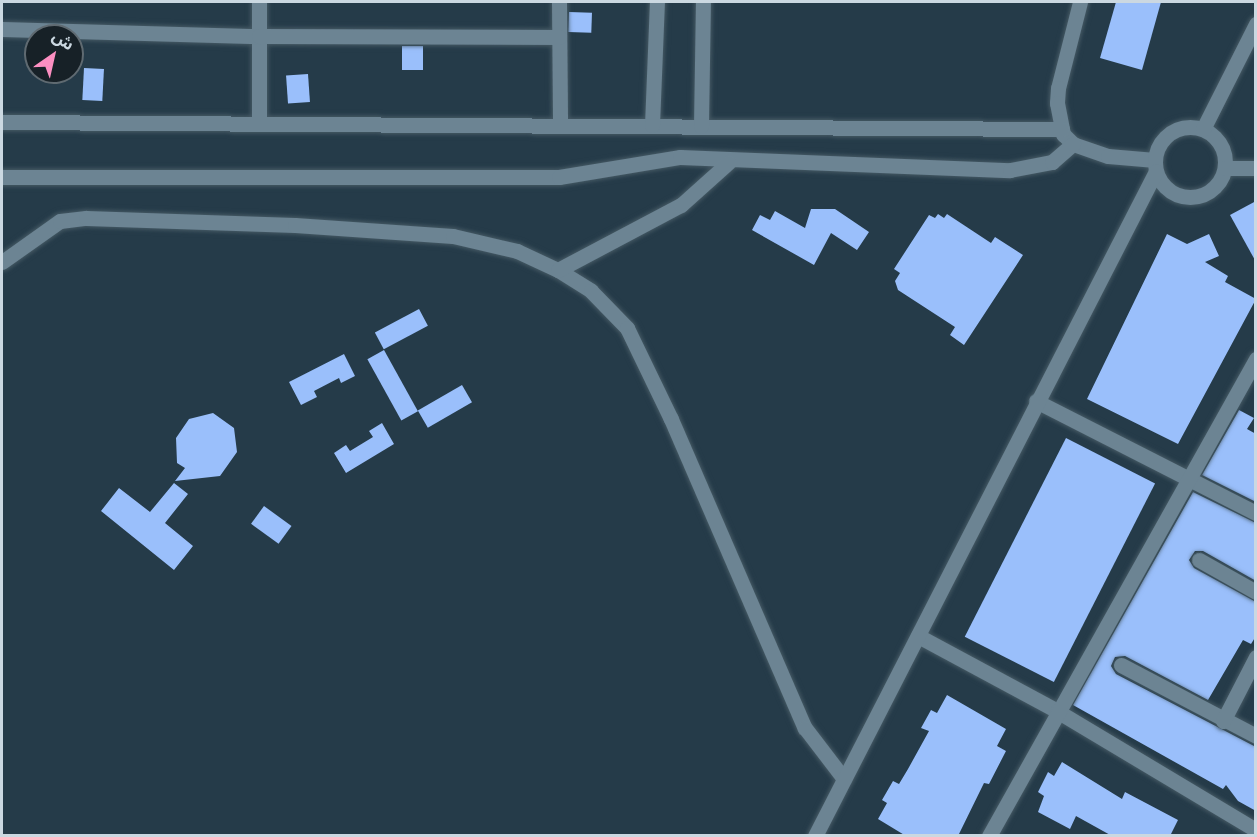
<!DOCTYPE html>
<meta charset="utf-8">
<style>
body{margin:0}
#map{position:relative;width:1257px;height:837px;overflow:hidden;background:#253b49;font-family:"Roboto Condensed","Noto Sans Arabic",sans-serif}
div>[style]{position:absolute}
.building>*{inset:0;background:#9abffb;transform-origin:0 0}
.roads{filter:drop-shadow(0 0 2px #455964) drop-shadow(0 0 2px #455964)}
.minor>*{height:15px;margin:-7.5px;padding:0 7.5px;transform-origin:7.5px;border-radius:7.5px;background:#6c8493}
.minor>.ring{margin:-7.5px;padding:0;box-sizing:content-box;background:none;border:15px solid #6c8493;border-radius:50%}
span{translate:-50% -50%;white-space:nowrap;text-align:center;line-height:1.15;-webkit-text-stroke:6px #172127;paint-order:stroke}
.frame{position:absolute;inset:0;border:3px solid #cbd8e1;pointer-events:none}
.north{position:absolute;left:24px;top:24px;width:60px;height:60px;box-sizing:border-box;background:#172127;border:2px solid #5f6a71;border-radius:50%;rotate:34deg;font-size:16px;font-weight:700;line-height:24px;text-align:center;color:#cbd8e1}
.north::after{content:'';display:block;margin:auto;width:21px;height:27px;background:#fc8fc1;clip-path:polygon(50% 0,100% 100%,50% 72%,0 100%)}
</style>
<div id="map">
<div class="building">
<i style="clip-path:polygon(1116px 2px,1161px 2px,1142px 70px,1100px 58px)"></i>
<i style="left:569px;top:12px;width:23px;height:20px;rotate:2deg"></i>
<i style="left:402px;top:46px;width:21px;height:24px"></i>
<i style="left:84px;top:68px;width:20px;height:32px;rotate:3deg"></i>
<i style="left:308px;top:74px;width:28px;height:22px;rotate:86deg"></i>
<i style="clip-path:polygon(1256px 201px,1256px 262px,1230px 215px)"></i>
<i style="clip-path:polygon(811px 209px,835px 209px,869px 232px,857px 250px,831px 233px,814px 265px,752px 230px,760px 215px,770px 220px,775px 211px,805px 228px)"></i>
<i style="clip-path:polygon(938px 214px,944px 218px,947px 214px,991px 243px,995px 237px,1023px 255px,964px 345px,950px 335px,955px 327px,898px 290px,895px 281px,900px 273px,894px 269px,929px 215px,935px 218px)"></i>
<i style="clip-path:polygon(1167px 234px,1187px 244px,1209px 234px,1219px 256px,1205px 262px,1228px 276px,1225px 282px,1256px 299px,1178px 444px,1087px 399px)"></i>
<i style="left:419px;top:309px;width:19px;height:50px;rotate:62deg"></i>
<i style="left:384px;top:350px;width:70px;height:19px;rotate:61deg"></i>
<i style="clip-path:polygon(344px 354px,355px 376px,341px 383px,339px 378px,314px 391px,317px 397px,301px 405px,289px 382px)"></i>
<i style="left:462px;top:385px;width:20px;height:51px;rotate:60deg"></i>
<i style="clip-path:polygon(1239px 410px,1254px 418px,1247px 429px,1256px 434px,1256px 502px,1202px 475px)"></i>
<i style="clip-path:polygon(213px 413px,234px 428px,237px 452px,220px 476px,175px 481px,185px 468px,177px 463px,176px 438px,189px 419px)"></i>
<i style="clip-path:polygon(382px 423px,394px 444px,346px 473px,334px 453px,346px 445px,350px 451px,373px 437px,369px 431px)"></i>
<i style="left:1066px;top:438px;width:100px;height:223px;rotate:27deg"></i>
<i style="clip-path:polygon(174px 483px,188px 494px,165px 523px,193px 546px,174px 570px,101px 511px,119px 488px,150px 512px)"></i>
<i style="clip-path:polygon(1193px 492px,1256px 523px,1256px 581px,1203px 551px,1195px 551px,1189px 560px,1194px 568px,1256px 602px,1256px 636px,1251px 644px,1243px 640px,1208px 700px,1125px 656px,1115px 657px,1111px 666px,1116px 674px,1256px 747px,1256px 811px,1238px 801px,1226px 785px,1223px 789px,1073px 705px)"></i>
<i style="left:264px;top:506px;width:34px;height:22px;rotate:36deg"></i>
<i style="clip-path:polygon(947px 695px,1006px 729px,997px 746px,1006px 751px,989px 784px,984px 783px,958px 836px,906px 836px,878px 819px,887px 803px,882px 800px,893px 781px,899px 784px,908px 769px,929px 731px,921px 728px,931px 710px,937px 713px)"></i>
<i style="clip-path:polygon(1062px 762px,1122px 799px,1125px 792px,1178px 820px,1170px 836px,1112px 836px,1076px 816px,1070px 829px,1038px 812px,1044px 796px,1038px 792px,1048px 772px,1054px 776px)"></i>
</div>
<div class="roads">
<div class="minor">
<i style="left:259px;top:2px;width:121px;rotate:90deg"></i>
<i style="left:559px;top:2px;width:122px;rotate:89.5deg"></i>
<i style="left:1080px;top:2px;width:89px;rotate:104.3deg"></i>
<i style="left:1058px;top:88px;width:15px;rotate:94deg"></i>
<i style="left:1057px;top:103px;width:32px;rotate:79deg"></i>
<i style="left:1063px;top:134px;width:14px;rotate:45deg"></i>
<i style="left:1073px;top:144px;width:37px;rotate:19deg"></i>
<i style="left:1108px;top:156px;width:47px;rotate:4.9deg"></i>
<i style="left:2px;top:29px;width:257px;rotate:1.6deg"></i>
<i style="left:259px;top:36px;width:300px;rotate:0.2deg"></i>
<i style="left:2px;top:122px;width:1060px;rotate:0.38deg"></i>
<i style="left:652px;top:125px;width:123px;rotate:-87.7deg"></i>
<i style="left:701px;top:126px;width:124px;rotate:-89.1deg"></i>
<i class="ring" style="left:1155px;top:127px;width:55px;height:55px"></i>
<i style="left:1203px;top:129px;width:118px;rotate:-63.2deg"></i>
<i style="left:1225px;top:168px;width:31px"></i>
<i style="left:2px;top:177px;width:557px"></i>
<i style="left:559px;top:177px;width:123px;rotate:-9.4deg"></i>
<i style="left:680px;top:157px;width:330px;rotate:2.3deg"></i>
<i style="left:1010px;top:170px;width:43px;rotate:-10.8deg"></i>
<i style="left:1052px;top:162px;width:28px;rotate:-41deg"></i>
<i style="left:2px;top:262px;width:71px;rotate:-35.3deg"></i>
<i style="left:60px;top:221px;width:26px;rotate:-7deg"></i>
<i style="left:86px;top:218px;width:209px;rotate:1.9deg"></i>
<i style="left:295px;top:225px;width:158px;rotate:4deg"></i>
<i style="left:453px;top:236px;width:66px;rotate:13.2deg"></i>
<i style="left:517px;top:251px;width:45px;rotate:24.9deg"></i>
<i style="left:558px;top:270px;width:39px;rotate:32deg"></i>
<i style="left:591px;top:291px;width:52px;rotate:45.8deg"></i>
<i style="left:627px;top:328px;width:101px;rotate:64.2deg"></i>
<i style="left:671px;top:419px;width:337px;rotate:66.6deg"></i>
<i style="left:805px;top:728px;width:64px;rotate:52.6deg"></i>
<i style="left:558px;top:270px;width:139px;rotate:-27.9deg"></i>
<i style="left:681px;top:205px;width:64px;rotate:-41.9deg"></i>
<i style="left:1036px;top:401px;width:247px;rotate:27deg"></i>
<i style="left:1199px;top:560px;width:65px;rotate:29.3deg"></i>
<i style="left:918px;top:636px;width:158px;rotate:28.3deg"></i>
<i style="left:1057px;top:711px;width:232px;rotate:30.9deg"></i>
<i style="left:1121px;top:665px;width:153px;rotate:27.7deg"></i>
<i style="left:1223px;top:721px;width:72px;rotate:-62.7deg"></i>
<i style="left:815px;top:836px;width:747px;rotate:-62.85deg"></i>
<i style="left:989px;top:836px;width:547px;rotate:-60.76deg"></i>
</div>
</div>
<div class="frame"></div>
<div class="north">ش</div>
</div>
